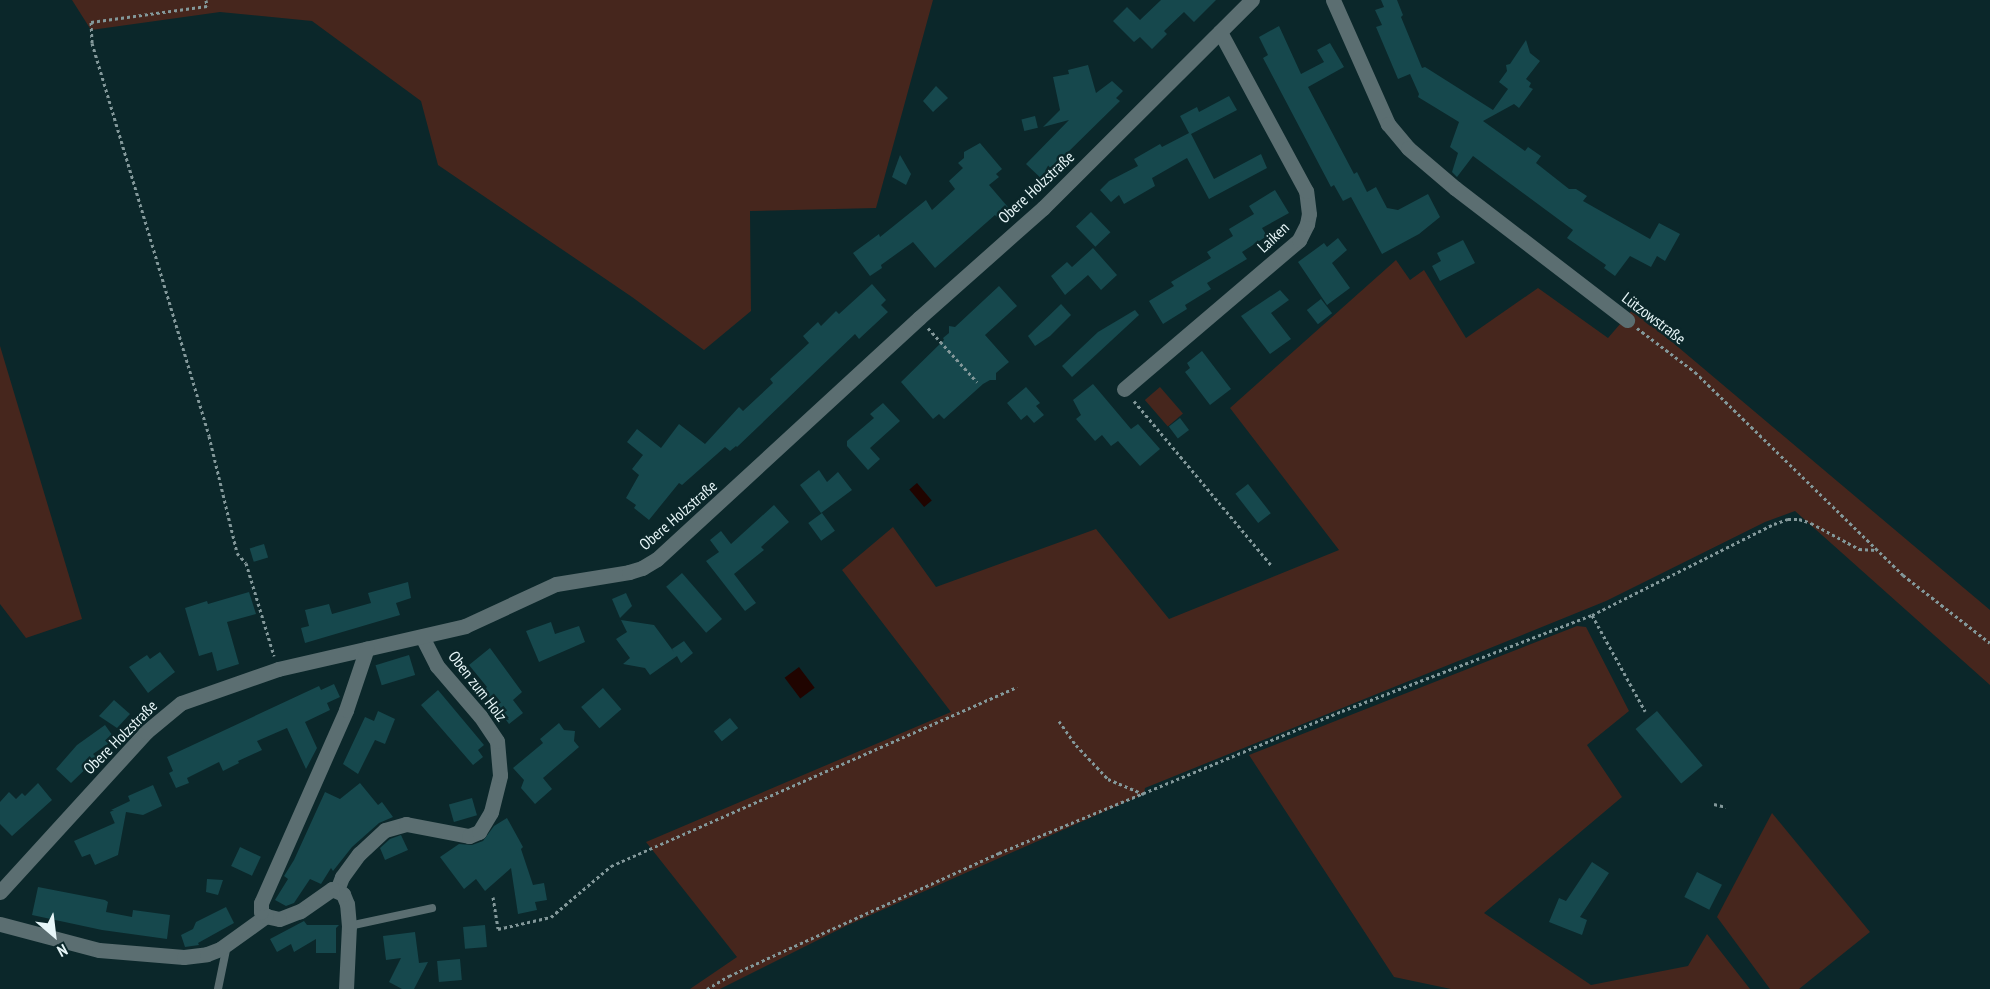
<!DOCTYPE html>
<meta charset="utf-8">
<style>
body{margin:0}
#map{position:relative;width:1990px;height:989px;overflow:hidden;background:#0b272a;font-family:"PT Sans Narrow",sans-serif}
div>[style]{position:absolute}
.green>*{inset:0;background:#46261d;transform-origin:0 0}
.water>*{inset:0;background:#200400;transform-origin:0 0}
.building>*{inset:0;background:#16484d;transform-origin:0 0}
.path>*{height:3px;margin-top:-1.5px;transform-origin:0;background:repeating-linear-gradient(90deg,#83989a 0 3px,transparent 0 6px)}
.service>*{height:8px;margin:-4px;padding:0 4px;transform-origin:4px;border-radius:4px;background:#5b6e71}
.minor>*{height:15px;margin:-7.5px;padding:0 7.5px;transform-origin:7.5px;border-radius:7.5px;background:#5b6e71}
span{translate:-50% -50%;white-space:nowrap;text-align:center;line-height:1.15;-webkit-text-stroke:5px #0b272a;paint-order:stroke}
.street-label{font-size:16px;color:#e7f6f8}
.north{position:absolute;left:24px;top:905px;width:60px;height:60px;-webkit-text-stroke:4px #0b272a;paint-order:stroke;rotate:152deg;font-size:16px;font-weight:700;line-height:24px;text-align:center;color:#e7f6f8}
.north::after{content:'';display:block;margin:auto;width:21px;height:27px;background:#e7f6f8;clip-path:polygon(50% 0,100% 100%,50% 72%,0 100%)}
</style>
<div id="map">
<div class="green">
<i style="clip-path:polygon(72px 0,933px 0,876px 208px,750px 211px,751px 311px,704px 350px,632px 297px,438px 165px,421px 101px,312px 21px,220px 12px,91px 30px)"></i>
<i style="clip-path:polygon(1396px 260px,1410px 280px,1424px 270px,1466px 338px,1538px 288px,1608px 338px,1633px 309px,1990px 610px,1990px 685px,1795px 511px,1765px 522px,1606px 601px,1145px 788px,1144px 794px,846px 926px,720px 989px,690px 989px,737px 957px,646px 842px,951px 712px,842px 570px,893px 527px,936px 587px,1096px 529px,1169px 619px,1339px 550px,1230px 408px)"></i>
<i style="clip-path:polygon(0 346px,82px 619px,26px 638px,0 604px)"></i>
<i style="left:1160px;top:387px;width:35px;height:20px;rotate:49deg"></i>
<i style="clip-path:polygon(1577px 626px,1586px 627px,1629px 711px,1587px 745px,1622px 797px,1484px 913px,1591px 985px,1688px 966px,1707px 934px,1750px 989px,1451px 989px,1394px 977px,1249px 755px)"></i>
<i style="clip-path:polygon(1772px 813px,1870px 932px,1799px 989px,1770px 989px,1717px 917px)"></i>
</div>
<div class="water">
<i style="left:917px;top:483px;width:23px;height:10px;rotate:50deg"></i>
<i style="left:799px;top:667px;width:26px;height:18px;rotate:53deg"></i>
</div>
<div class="building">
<i style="clip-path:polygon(1161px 0,1216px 0,1194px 22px,1184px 12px,1164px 31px,1167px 34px,1152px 49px,1140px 37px,1134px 42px,1113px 21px,1127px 7px,1140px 20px)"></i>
<i style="clip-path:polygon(1381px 0,1397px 0,1403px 15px,1401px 17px,1422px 68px,1425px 67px,1493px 110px,1508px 89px,1499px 82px,1507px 71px,1506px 65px,1510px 64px,1526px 40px,1530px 53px,1540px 61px,1526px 79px,1531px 83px,1529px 87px,1533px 89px,1519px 108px,1514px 104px,1483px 121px,1525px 151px,1528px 147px,1541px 156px,1536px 163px,1569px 189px,1576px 189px,1587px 196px,1583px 201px,1650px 239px,1659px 223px,1680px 234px,1665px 261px,1657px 256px,1651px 267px,1630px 256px,1615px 276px,1604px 268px,1606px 265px,1567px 238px,1573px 230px,1473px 156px,1457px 177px,1452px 172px,1458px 153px,1450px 147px,1459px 122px,1418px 97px,1419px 94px,1410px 74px,1398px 79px,1376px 27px,1382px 25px,1375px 10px,1384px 7px)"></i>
<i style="clip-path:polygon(1279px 26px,1301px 74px,1324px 62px,1317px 50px,1330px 43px,1344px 67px,1308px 87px,1354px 174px,1357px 172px,1367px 192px,1376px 187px,1387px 208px,1398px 210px,1428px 194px,1440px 217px,1419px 234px,1382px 254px,1351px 197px,1343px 201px,1334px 185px,1331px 187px,1263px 58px,1268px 55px,1259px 37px)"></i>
<i style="clip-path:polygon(1088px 65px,1096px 93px,1112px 81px,1123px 91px,1116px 98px,1120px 101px,1061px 159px,1067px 164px,1047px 184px,1026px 164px,1069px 120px,1043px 127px,1060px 110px,1053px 77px,1069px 74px,1068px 70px)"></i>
<i style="clip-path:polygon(936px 86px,948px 98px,933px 112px,923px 101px)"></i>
<i style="clip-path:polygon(1229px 96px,1237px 110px,1191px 134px,1214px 179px,1261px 154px,1267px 168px,1209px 199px,1187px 158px,1152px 178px,1155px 186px,1124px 204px,1119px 195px,1111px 202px,1100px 190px,1109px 181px,1138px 166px,1134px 159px,1160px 144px,1162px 147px,1189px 133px,1180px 116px,1197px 107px,1199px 112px)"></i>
<i style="left:1035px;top:116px;width:12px;height:14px;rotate:76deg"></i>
<i style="clip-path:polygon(980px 143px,1002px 169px,996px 174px,999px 177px,989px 185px,1013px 213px,1002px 223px,995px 215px,935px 268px,913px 242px,881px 265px,882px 268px,870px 276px,853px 253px,879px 234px,880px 237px,926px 200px,932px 210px,955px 189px,949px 181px,963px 168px,958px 163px,964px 158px,964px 152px)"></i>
<i style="clip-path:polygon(900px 155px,911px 174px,906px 185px,892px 177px)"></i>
<i style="clip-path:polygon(1275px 190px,1289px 213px,1262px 228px,1267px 236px,1242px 252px,1247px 259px,1207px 283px,1211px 289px,1185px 305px,1187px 309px,1163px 324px,1149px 301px,1174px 286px,1171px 282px,1211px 258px,1207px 252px,1233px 236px,1229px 229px,1254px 214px,1249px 206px)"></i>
<i style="left:1091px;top:212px;width:28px;height:21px;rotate:46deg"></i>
<i style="clip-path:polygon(1338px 238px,1347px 250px,1332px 263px,1350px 288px,1327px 305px,1298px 262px,1324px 243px,1327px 247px)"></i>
<i style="clip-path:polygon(1463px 240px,1475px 263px,1440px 281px,1432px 266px,1441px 261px,1437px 253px)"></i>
<i style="clip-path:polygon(1093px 248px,1117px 275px,1101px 290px,1088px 275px,1065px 295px,1051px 276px,1067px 262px,1072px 267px)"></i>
<i style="clip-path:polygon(872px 284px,886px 300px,881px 305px,888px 312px,859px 339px,855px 334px,737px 447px,736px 446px,730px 451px,725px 447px,682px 485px,679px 483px,649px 520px,634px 508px,636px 505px,626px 498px,639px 475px,632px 469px,643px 455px,627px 442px,637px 429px,661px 448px,679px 424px,705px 444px,739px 407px,743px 411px,773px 383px,770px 379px,809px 343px,803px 336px,818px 322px,821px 326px,836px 311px,839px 314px)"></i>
<i style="clip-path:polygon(999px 286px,1017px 306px,985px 335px,1009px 362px,996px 373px,996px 380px,990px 380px,983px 384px,944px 419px,939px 414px,933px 419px,901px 382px,944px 340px,943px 338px,949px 333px,949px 326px,955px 327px)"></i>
<i style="clip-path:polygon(1280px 290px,1289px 300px,1271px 313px,1291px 339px,1270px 354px,1241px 316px)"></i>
<i style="left:1321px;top:299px;width:18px;height:18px;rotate:52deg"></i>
<i style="clip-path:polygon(1061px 304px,1071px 315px,1050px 336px,1035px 346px,1028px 336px)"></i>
<i style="clip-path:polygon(1135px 310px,1139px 315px,1072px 377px,1062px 366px,1098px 332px)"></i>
<i style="clip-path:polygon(1202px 351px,1231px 389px,1210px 405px,1185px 372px,1190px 368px,1187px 363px)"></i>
<i style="clip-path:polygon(1093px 384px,1131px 429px,1138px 424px,1160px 449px,1140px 466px,1118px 441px,1111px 446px,1102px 435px,1095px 441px,1076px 419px,1081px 415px,1073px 400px)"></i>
<i style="clip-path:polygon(1026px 387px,1040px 403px,1036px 406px,1044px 415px,1034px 423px,1027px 415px,1021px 420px,1007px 403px)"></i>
<i style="clip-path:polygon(883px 403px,900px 421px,870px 448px,880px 459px,868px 470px,847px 446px,847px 441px,874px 418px,870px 414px)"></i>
<i style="left:1180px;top:418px;width:15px;height:14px;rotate:53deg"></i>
<i style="clip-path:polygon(819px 470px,827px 482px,838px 472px,852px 490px,821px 513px,800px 485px)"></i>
<i style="left:1248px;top:484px;width:37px;height:16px;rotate:52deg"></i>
<i style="clip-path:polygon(774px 505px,789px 522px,761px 547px,764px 550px,734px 574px,756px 603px,745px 611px,706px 561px,719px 552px,710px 540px,721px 531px,731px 544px)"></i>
<i style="left:822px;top:513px;width:22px;height:17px;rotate:54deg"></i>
<i style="left:264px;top:544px;width:14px;height:15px;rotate:73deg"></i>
<i style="left:682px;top:573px;width:61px;height:21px;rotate:49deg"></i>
<i style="clip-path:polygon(408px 582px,411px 598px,396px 603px,400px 615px,305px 643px,301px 628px,309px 626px,305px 610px,329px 604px,332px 614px,371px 603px,368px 593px)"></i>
<i style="clip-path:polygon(249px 592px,256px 614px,227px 622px,239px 664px,217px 671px,212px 652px,199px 656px,185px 608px,207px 601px,208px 604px)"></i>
<i style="clip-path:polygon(626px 593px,632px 606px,620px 618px,612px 599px)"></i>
<i style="clip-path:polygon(621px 620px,654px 625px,674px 652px,672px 649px,684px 641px,693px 653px,681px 663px,677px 656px,650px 675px,645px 668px,623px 664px,630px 658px,616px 639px,627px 632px)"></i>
<i style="clip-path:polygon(551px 622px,555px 634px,579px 626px,585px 642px,539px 662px,526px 631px)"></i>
<i style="clip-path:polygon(490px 648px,522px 692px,513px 700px,523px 713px,509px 724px,484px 690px,487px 687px,469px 665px)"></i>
<i style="clip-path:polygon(160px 652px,175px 672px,148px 693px,129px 667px,147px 655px,150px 659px)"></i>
<i style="left:409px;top:655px;width:21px;height:35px;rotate:73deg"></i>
<i style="clip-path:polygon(334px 684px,340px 697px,327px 703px,330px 710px,305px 722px,317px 748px,306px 769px,287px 728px,257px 741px,262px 750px,238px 761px,239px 763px,223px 771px,219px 762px,187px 778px,189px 783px,176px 788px,169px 773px,173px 771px,167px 757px,319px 686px,321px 690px)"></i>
<i style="left:603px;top:688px;width:28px;height:29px;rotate:49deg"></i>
<i style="clip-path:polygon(438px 690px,484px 745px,478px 750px,483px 757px,473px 765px,421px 705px)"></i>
<i style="clip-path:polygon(114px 700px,130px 714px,117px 728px,99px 716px)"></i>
<i style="clip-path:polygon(378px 711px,395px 719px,385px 744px,375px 740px,358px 774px,343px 764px,365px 717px,374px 721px)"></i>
<i style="left:1657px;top:711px;width:71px;height:28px;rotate:50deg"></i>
<i style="left:730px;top:718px;width:13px;height:21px;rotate:51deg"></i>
<i style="clip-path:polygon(559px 723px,564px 730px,575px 731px,574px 741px,579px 747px,543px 778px,552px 789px,535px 804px,521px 788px,524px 780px,513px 768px,543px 743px,540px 739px)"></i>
<i style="clip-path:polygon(105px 725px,115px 739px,93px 754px,97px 758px,71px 783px,56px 769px,77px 745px)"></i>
<i style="clip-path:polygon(38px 783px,52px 800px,12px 836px,0 824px,0 802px,9px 792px,16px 799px,22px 793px,25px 796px)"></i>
<i style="clip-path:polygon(360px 783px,378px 805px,382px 802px,393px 817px,379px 823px,352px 847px,333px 871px,331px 868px,321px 884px,310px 879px,294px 903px,286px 906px,275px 900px,288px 879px,284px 876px,294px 860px,325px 792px,340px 799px)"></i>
<i style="clip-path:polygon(153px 785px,162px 806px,143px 815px,126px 812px,118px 855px,95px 865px,90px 854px,82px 857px,74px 841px,115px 823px,116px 826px,110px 812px,114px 810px,111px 810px,130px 801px,128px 796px)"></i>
<i style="left:472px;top:798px;width:18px;height:24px;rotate:74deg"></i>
<i style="clip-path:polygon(507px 818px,523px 847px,521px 849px,533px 885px,544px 883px,547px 900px,535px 902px,537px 910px,518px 914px,511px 868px,485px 891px,476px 879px,464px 889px,440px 857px,459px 844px,472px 845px,483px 841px,494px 826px)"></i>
<i style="clip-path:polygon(401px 835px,408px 850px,385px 860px,380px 848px,390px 839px)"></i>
<i style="left:240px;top:847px;width:23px;height:21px;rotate:25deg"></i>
<i style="clip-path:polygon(1592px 862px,1609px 873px,1580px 917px,1587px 920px,1582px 935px,1549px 922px,1559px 898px,1566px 901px)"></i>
<i style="left:1697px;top:872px;width:28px;height:28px;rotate:27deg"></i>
<i style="clip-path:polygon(207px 879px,223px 880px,218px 895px,206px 892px)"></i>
<i style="clip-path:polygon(38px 887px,105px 900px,108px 902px,106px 912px,132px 917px,133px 910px,170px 915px,167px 939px,102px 930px,32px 915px)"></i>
<i style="clip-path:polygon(226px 907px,234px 923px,198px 943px,199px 945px,185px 947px,181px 935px,193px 929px,196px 922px)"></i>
<i style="clip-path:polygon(304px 921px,307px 925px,339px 925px,336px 928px,336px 953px,316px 953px,316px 939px,294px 952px,291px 944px,277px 952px,270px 939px)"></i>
<i style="left:485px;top:925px;width:22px;height:22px;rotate:85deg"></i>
<i style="clip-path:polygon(415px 932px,419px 963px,428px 962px,414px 989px,402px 989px,389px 982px,401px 958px,386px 960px,383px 936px)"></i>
<i style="left:460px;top:959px;width:21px;height:23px;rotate:85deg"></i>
</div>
<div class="path">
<i style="left:206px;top:0;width:6px;rotate:81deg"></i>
<i style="left:207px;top:6px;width:117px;rotate:172.1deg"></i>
<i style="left:91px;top:22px;width:21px;rotate:87deg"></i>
<i style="left:92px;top:43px;width:410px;rotate:73.4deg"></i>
<i style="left:209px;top:436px;width:120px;rotate:76.5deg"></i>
<i style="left:237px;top:553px;width:13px;rotate:48deg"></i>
<i style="left:246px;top:563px;width:97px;rotate:73.2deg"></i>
<i style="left:928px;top:328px;width:73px;rotate:47.8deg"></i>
<i style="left:1637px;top:328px;width:73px;rotate:37.2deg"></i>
<i style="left:1695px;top:372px;width:291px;rotate:44.3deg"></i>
<i style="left:1903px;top:575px;width:110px;rotate:38deg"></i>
<i style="left:1134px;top:401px;width:214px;rotate:50.1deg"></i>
<i style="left:1592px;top:615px;width:110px;rotate:61.1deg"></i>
<i style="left:1059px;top:721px;width:29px;rotate:55deg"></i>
<i style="left:1076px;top:745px;width:47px;rotate:46.7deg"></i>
<i style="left:1108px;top:779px;width:39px;rotate:23deg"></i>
<i style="left:1714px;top:804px;width:12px;rotate:14deg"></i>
<i style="left:493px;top:897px;width:32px;rotate:81deg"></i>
<i style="left:498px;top:929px;width:54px;rotate:-12.8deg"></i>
<i style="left:551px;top:917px;width:79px;rotate:-40.4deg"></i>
<i style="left:611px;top:866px;width:444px;rotate:-23.8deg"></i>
<i style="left:707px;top:989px;width:26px;rotate:-31deg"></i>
<i style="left:729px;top:976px;width:297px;rotate:-24.5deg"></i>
<i style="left:999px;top:853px;width:371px;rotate:-22.5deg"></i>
<i style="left:1342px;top:711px;width:268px;rotate:-21deg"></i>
<i style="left:1592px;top:615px;width:203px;rotate:-26.6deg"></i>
<i style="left:1774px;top:524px;width:15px;rotate:-20deg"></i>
<i style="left:1788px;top:519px;width:11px"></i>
<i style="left:1799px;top:519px;width:13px;rotate:18deg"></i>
<i style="left:1811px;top:523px;width:55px;rotate:28.4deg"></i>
<i style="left:1859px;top:549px;width:18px;rotate:3deg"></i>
</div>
<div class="service">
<i style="left:349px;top:926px;width:85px;rotate:-12.2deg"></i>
<i style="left:218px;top:989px;width:45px;rotate:-78.4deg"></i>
</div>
<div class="minor">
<i style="left:1333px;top:0;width:136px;rotate:66.1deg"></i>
<i style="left:1388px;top:124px;width:31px;rotate:50deg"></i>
<i style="left:1408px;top:148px;width:62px;rotate:40.4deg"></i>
<i style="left:1455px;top:188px;width:217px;rotate:37.5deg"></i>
<i style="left:1124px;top:389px;width:230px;rotate:-40.4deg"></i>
<i style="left:1299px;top:240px;width:18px;rotate:-63deg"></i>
<i style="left:1307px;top:224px;width:10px;rotate:-79deg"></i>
<i style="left:1309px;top:214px;width:23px;rotate:-97deg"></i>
<i style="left:1306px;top:191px;width:181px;rotate:-118.4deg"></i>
<i style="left:337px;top:890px;width:14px;rotate:-69deg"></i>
<i style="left:342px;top:877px;width:29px;rotate:-54deg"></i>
<i style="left:359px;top:854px;width:35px;rotate:-43deg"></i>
<i style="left:385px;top:830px;width:22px;rotate:-16deg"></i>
<i style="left:406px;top:824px;width:64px;rotate:10.8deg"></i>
<i style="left:469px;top:836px;width:11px;rotate:-22deg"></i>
<i style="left:479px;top:832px;width:23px;rotate:-59deg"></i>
<i style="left:491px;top:812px;width:38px;rotate:-76deg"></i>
<i style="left:500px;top:775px;width:34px;rotate:-95deg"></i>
<i style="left:497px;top:741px;width:30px;rotate:-124deg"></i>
<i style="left:480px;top:716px;width:66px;rotate:-130.7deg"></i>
<i style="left:437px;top:666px;width:33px;rotate:-117deg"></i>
<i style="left:0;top:892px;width:217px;rotate:-47.6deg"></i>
<i style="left:146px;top:732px;width:45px;rotate:-39.6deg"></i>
<i style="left:181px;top:703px;width:103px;rotate:-19.3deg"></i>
<i style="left:278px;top:669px;width:192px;rotate:-12.9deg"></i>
<i style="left:465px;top:626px;width:100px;rotate:-24.8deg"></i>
<i style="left:556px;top:584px;width:74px;rotate:-9.3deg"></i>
<i style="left:629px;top:572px;width:14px;rotate:-17deg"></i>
<i style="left:642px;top:568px;width:17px;rotate:-31deg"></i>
<i style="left:657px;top:559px;width:356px;rotate:-42.6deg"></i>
<i style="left:919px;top:318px;width:166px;rotate:-41.6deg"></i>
<i style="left:1043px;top:208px;width:295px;rotate:-44.9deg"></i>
<i style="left:0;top:924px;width:102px;rotate:14.7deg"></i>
<i style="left:99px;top:950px;width:85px;rotate:4.7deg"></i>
<i style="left:184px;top:957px;width:23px;rotate:-7deg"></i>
<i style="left:207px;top:954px;width:14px;rotate:-21deg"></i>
<i style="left:220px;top:949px;width:57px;rotate:-35.7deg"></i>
<i style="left:346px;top:989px;width:63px;rotate:-87.3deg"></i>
<i style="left:349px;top:926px;width:22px;rotate:-95deg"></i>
<i style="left:347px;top:904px;width:11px;rotate:-112deg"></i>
<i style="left:343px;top:894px;width:12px;rotate:-156deg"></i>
<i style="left:332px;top:889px;width:39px;rotate:145deg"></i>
<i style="left:300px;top:911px;width:22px;rotate:159deg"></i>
<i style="left:279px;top:919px;width:13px;rotate:-167deg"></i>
<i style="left:266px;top:916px;width:6px;rotate:-141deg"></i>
<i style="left:261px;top:912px;width:9px;rotate:-90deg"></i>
<i style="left:261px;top:903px;width:211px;rotate:-66.2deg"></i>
<i style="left:346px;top:710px;width:65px;rotate:-71.3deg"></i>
</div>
<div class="street-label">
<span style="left:1036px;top:187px;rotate:-43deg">Obere Holzstraße</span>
<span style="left:1273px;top:237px;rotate:-43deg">Laiken</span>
<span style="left:1654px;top:318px;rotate:37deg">Lützowstraße</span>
<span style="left:678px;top:515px;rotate:-41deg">Obere Holzstraße</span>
<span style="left:478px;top:686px;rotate:52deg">Oben zum Holz</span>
<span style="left:120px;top:737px;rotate:-45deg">Obere Holzstraße</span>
</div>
<div class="north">N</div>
</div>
